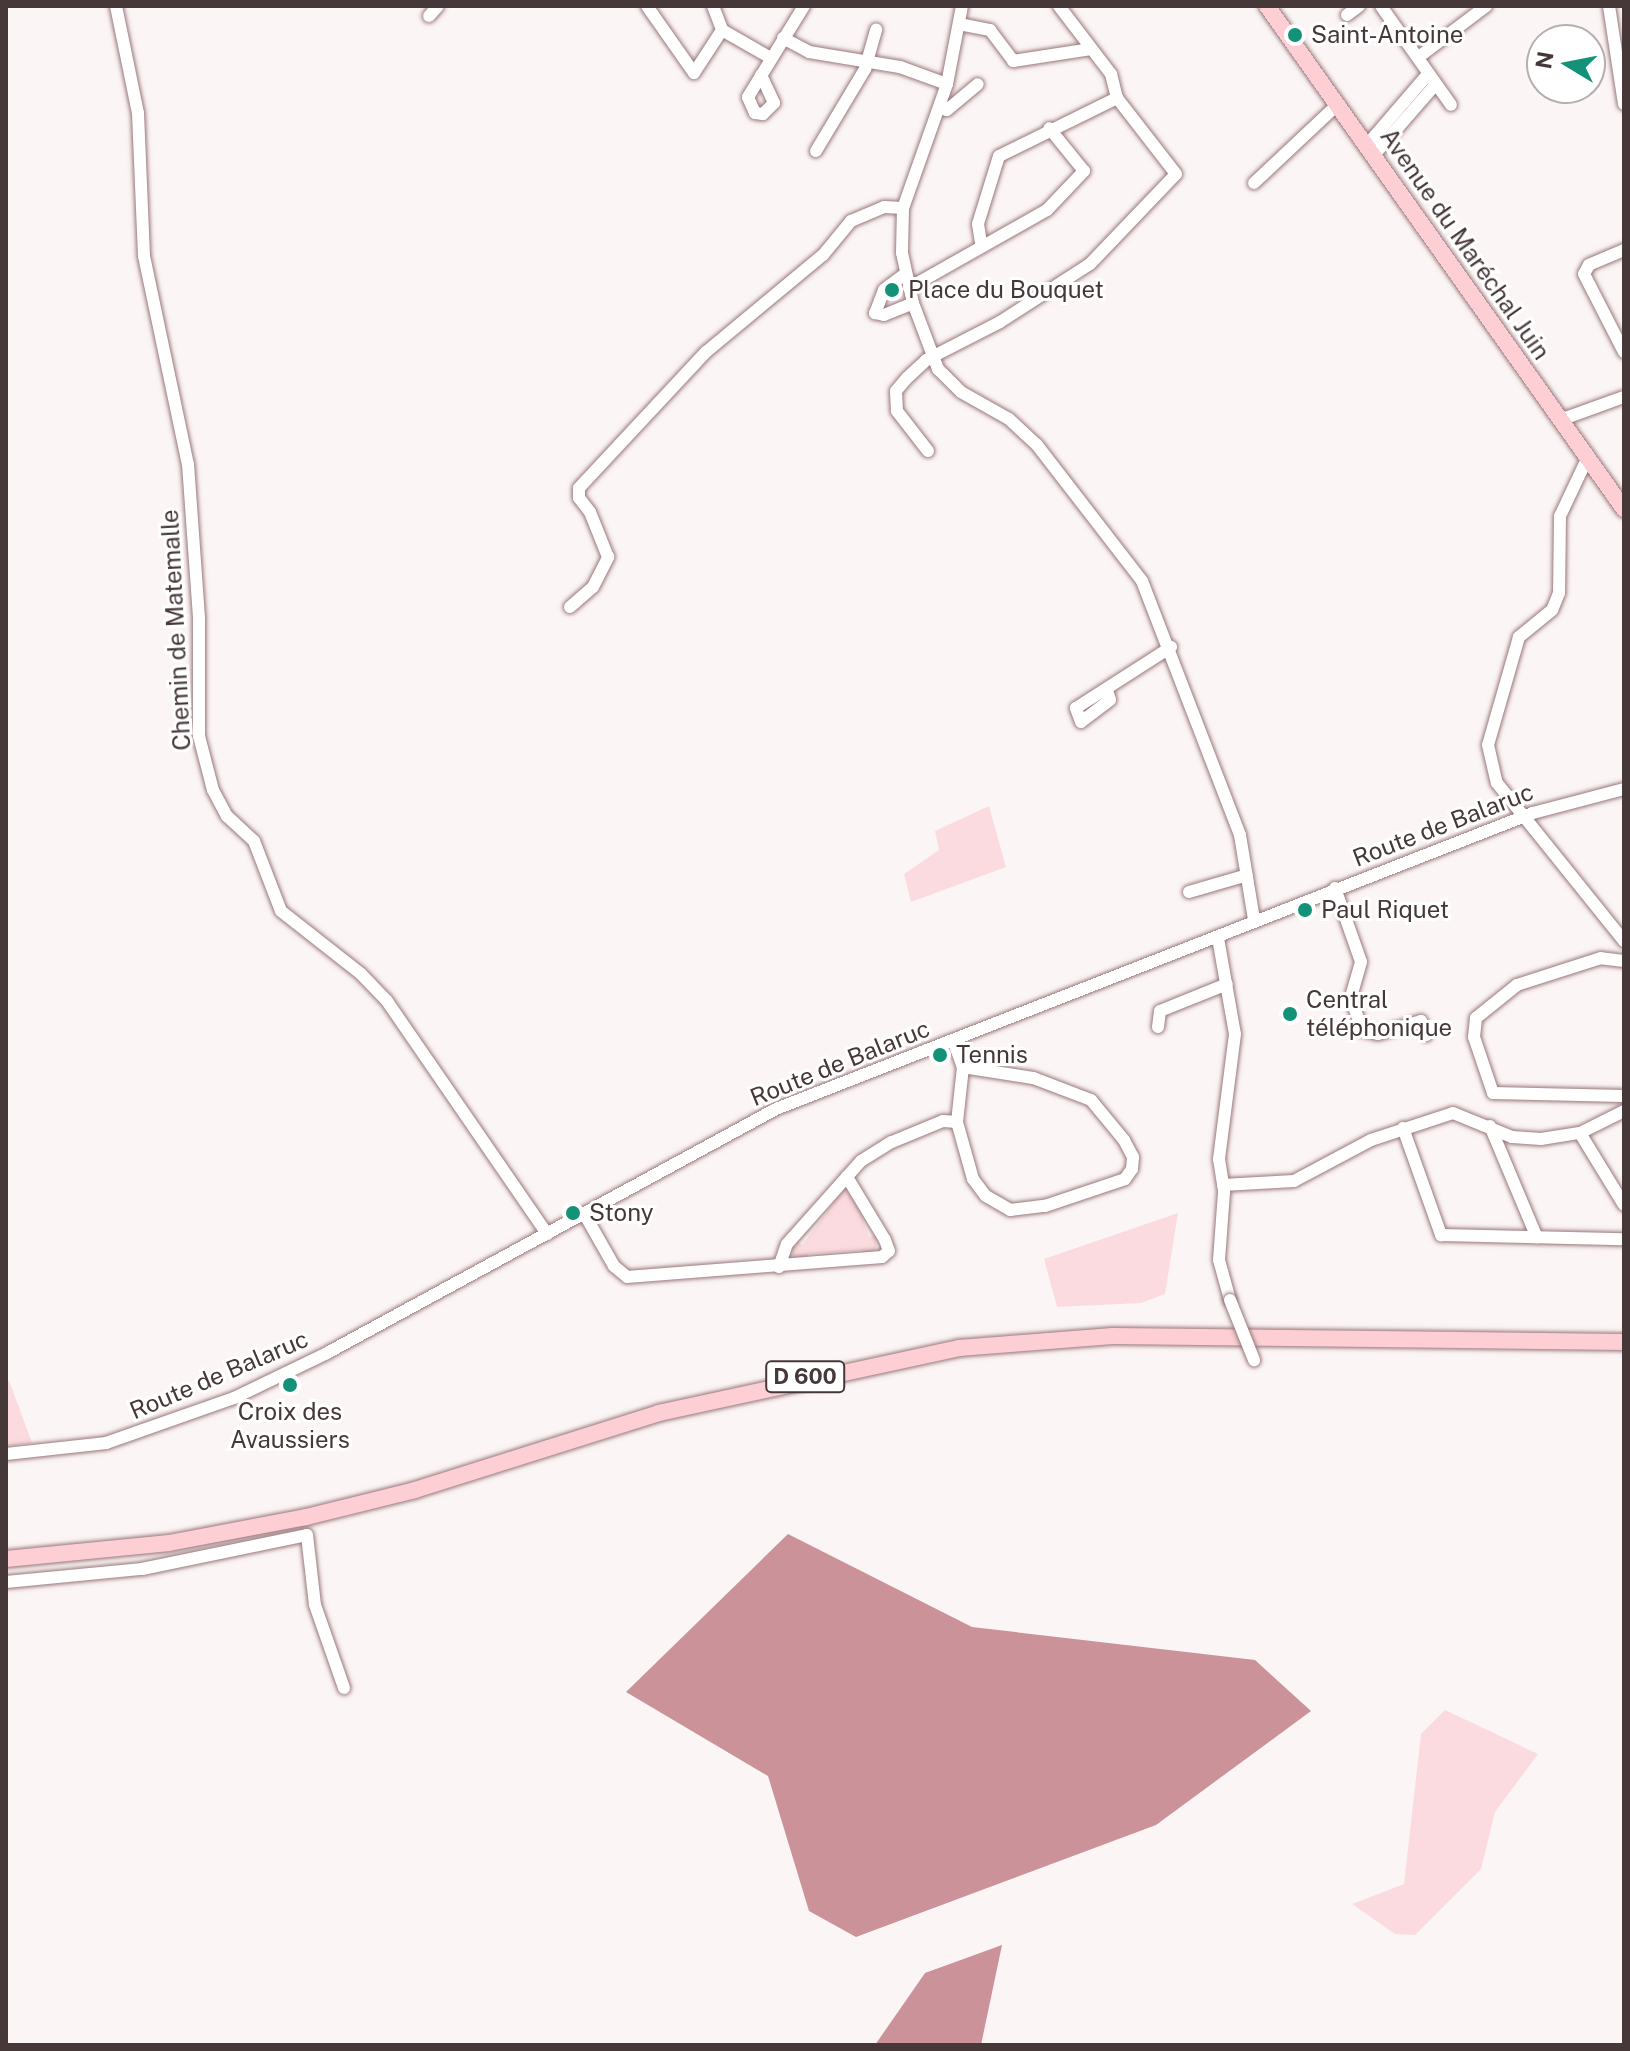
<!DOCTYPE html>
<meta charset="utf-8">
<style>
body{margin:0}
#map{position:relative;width:1630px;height:2051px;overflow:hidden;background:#fcf5f5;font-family:"Public Sans",sans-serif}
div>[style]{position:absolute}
.green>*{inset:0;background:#fbdbdf}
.water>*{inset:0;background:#cb929a}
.roads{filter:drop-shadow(0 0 2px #98777b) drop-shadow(0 0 2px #98777b)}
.minor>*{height:12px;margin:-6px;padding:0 6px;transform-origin:6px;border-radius:6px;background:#fff}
.major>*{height:16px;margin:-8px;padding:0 8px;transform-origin:8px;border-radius:8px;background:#fdcfd5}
.bridges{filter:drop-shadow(0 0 2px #98777b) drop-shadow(0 0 2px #98777b)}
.minor-bridge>*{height:12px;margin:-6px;padding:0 6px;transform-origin:6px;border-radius:6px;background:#fff}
.dots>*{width:22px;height:22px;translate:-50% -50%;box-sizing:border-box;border:4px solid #fff;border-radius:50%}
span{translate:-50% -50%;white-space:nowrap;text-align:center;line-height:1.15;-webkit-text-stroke:6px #fff;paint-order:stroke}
.shield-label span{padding:2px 6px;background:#fff;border:2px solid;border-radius:6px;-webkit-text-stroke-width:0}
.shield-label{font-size:22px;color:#463739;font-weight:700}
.poi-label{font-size:24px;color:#463739}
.left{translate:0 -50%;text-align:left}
.street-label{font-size:24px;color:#463739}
.frame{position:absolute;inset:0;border:8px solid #463739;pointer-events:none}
.north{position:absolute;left:1526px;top:24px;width:80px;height:80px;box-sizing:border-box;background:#fff;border:2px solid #b5afb0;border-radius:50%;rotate:280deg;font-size:22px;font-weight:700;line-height:32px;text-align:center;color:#463739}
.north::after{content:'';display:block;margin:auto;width:28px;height:36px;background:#139279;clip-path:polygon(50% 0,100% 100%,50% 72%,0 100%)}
</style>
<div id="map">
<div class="green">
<i style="clip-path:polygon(989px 806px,1006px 867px,911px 902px,904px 874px,939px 850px,935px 831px)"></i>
<i style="clip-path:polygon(844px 1189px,858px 1204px,869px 1237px,877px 1235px,876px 1249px,863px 1257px,862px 1250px,808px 1254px,806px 1261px,794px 1261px,792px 1249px,798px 1241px,802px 1245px)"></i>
<i style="clip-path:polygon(1178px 1213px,1165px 1294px,1141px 1303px,1057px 1307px,1044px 1259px)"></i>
<i style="clip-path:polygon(6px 1377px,10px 1383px,32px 1443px,6px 1446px)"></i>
<i style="clip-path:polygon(1445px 1710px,1538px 1754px,1495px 1812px,1481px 1869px,1415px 1935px,1395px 1934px,1352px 1904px,1404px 1884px,1421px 1734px)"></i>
</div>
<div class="water">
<i style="clip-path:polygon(788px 1534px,972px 1627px,1255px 1660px,1311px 1711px,1156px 1825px,856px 1937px,809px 1911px,768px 1776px,626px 1692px)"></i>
<i style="clip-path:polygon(1002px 1945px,981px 2045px,875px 2045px,925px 1973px)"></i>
</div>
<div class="roads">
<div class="minor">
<i style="left:116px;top:6px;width:109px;rotate:78.4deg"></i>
<i style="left:138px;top:113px;width:143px;rotate:87.6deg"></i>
<i style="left:144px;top:256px;width:213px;rotate:78.1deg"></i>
<i style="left:188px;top:464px;width:154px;rotate:85.9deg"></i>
<i style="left:199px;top:618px;width:118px;rotate:90deg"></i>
<i style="left:199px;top:736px;width:56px;rotate:75.5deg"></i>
<i style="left:213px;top:790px;width:30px;rotate:62deg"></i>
<i style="left:227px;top:816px;width:37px;rotate:43deg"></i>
<i style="left:254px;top:841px;width:75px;rotate:68.9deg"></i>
<i style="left:281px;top:911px;width:102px;rotate:38.2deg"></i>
<i style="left:361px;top:974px;width:37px;rotate:46deg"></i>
<i style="left:387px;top:1001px;width:283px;rotate:55.5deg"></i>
<i style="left:647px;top:6px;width:82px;rotate:55deg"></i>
<i style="left:694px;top:73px;width:51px;rotate:-56.9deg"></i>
<i style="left:713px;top:6px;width:26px;rotate:69deg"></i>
<i style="left:722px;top:30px;width:54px;rotate:29.9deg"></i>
<i style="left:962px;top:6px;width:79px;rotate:100.9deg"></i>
<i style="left:947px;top:84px;width:132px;rotate:109.5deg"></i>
<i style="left:903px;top:208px;width:45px;rotate:91.3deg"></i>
<i style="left:902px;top:253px;width:51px;rotate:77.6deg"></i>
<i style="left:913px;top:303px;width:71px;rotate:69.3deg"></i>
<i style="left:938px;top:369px;width:33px;rotate:45deg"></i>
<i style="left:961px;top:392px;width:55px;rotate:29.4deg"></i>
<i style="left:1009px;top:419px;width:38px;rotate:43deg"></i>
<i style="left:1037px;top:445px;width:172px;rotate:52.3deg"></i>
<i style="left:1142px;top:581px;width:272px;rotate:68.9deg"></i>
<i style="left:1240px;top:835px;width:86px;rotate:80.6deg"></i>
<i style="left:1059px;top:6px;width:86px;rotate:52.6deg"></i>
<i style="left:1111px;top:74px;width:25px;rotate:76deg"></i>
<i style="left:1381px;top:6px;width:121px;rotate:54.7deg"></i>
<i style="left:1609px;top:6px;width:99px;rotate:81.3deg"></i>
<i style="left:1347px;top:15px;width:15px;rotate:-37deg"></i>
<i style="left:429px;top:16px;width:13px;rotate:-48deg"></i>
<i style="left:959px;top:24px;width:32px;rotate:11deg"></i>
<i style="left:990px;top:30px;width:39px;rotate:53deg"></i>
<i style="left:1013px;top:61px;width:79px;rotate:-8.7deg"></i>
<i style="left:783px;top:38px;width:30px;rotate:28deg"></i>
<i style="left:809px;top:52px;width:92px;rotate:9.4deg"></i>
<i style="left:900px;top:67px;width:50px;rotate:19.9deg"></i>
<i style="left:1420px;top:56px;width:83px;rotate:-37.1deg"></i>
<i style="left:761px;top:75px;width:31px;rotate:65deg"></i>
<i style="left:774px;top:103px;width:16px;rotate:135deg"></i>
<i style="left:763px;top:114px;width:8px;rotate:-173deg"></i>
<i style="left:755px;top:113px;width:17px;rotate:-114deg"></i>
<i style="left:748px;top:97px;width:107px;rotate:-58.4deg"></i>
<i style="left:939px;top:108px;width:8px;rotate:14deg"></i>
<i style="left:947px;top:110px;width:40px;rotate:-40deg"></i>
<i style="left:1367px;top:145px;width:94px;rotate:-49.3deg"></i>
<i style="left:816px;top:151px;width:96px;rotate:-59.1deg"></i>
<i style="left:865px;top:69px;width:41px;rotate:-74.2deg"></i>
<i style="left:1374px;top:155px;width:93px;rotate:-48.9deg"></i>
<i style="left:1254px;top:183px;width:115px;rotate:-43.2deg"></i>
<i style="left:1624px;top:250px;width:38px;rotate:157deg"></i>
<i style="left:1589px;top:265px;width:10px;rotate:119deg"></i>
<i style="left:1584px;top:274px;width:88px;rotate:62.9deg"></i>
<i style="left:905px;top:274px;width:26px;rotate:143deg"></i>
<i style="left:884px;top:290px;width:25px;rotate:111deg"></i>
<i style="left:875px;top:313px;width:9px;rotate:13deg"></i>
<i style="left:884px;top:315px;width:31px;rotate:-22deg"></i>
<i style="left:909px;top:288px;width:159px;rotate:-29.5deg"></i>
<i style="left:1047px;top:210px;width:54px;rotate:-46.5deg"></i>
<i style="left:1084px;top:171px;width:55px;rotate:-129.1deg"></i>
<i style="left:1560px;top:420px;width:68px;rotate:-19.8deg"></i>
<i style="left:928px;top:451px;width:51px;rotate:-127.8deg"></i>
<i style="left:897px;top:411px;width:20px;rotate:-93deg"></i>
<i style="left:896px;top:391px;width:17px;rotate:-50deg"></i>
<i style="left:907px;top:378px;width:26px;rotate:-43deg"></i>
<i style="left:926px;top:360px;width:83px;rotate:-27.2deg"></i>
<i style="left:1000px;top:322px;width:107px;rotate:-32.8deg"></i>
<i style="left:1090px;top:264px;width:124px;rotate:-46.3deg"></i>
<i style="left:1176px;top:174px;width:96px;rotate:-127.8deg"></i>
<i style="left:1117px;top:98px;width:131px;rotate:153.8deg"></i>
<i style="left:999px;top:156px;width:71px;rotate:107.2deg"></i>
<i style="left:978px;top:224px;width:19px;rotate:81deg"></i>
<i style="left:1587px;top:459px;width:63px;rotate:115.3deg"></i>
<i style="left:1560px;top:516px;width:77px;rotate:90.7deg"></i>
<i style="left:1559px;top:593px;width:18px;rotate:112deg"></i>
<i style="left:1552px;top:610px;width:43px;rotate:140.7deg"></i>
<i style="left:1519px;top:637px;width:112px;rotate:106deg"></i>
<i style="left:1488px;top:745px;width:39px;rotate:77deg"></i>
<i style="left:1497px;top:783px;width:203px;rotate:51.2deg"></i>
<i style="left:570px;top:607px;width:30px;rotate:-41deg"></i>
<i style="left:593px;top:587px;width:34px;rotate:-63deg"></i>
<i style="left:608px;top:557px;width:48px;rotate:-111.8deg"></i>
<i style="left:590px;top:512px;width:18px;rotate:-128deg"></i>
<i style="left:579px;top:498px;width:10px;rotate:-90deg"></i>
<i style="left:579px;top:488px;width:186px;rotate:-47deg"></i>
<i style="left:706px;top:352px;width:152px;rotate:-39.7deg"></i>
<i style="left:823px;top:255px;width:44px;rotate:-50.5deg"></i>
<i style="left:851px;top:221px;width:36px;rotate:-23deg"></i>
<i style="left:884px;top:207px;width:19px;rotate:3deg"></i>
<i style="left:1107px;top:690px;width:10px;rotate:73deg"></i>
<i style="left:1110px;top:700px;width:36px;rotate:143deg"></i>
<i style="left:1081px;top:722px;width:15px;rotate:-110deg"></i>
<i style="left:1076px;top:708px;width:113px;rotate:-32.7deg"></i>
<i style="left:1335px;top:888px;width:78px;rotate:70.6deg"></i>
<i style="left:1361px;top:962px;width:37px;rotate:106deg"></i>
<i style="left:1351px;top:998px;width:34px;rotate:71deg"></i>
<i style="left:1362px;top:1030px;width:16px;rotate:14deg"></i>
<i style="left:1378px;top:1034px;width:45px;rotate:-16.8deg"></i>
<i style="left:1421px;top:1021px;width:15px;rotate:70deg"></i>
<i style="left:1189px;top:892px;width:60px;rotate:-16.3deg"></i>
<i style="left:1218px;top:938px;width:97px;rotate:80deg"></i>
<i style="left:1235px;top:1034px;width:126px;rotate:97.3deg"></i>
<i style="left:1219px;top:1159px;width:33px;rotate:81deg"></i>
<i style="left:1224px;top:1192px;width:68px;rotate:94.2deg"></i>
<i style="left:1219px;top:1260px;width:41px;rotate:74.6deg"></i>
<i style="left:1624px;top:961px;width:23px;rotate:-173deg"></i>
<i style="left:1601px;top:958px;width:88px;rotate:162.2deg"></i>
<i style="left:1517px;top:985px;width:53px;rotate:141.2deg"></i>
<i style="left:1476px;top:1018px;width:19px;rotate:96deg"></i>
<i style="left:1474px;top:1037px;width:59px;rotate:71.3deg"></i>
<i style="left:1493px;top:1093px;width:131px;rotate:1.3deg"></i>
<i style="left:1158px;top:1027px;width:16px;rotate:-83deg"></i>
<i style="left:1160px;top:1011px;width:72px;rotate:-21.9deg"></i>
<i style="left:953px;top:1040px;width:29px;rotate:70deg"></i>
<i style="left:963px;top:1067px;width:55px;rotate:96.2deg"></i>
<i style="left:957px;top:1122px;width:59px;rotate:74.3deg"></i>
<i style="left:973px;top:1179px;width:21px;rotate:53deg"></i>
<i style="left:986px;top:1196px;width:28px;rotate:30deg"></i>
<i style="left:1010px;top:1210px;width:35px;rotate:-7deg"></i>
<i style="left:1045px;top:1206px;width:84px;rotate:-18.6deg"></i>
<i style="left:1125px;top:1179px;width:12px;rotate:-55deg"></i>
<i style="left:1132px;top:1169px;width:12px;rotate:-85deg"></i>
<i style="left:1133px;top:1157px;width:19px;rotate:-118deg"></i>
<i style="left:1124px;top:1140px;width:52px;rotate:-129.5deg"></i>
<i style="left:1091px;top:1100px;width:62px;rotate:-159.2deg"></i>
<i style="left:1033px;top:1078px;width:71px;rotate:-171.1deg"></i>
<i style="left:1490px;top:1126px;width:121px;rotate:67.2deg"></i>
<i style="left:1403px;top:1128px;width:114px;rotate:70.4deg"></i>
<i style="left:1441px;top:1235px;width:183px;rotate:1.3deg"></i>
<i style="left:1580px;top:1133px;width:84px;rotate:58.6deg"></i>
<i style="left:1223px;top:1185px;width:71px;rotate:-3.2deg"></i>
<i style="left:1294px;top:1181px;width:87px;rotate:-28deg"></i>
<i style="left:1371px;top:1140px;width:86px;rotate:-18.2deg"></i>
<i style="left:1453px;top:1113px;width:64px;rotate:22.1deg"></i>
<i style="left:1512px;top:1137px;width:29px;rotate:4deg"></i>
<i style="left:1541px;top:1139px;width:39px;rotate:-9deg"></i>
<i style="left:1580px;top:1133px;width:49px;rotate:-26.6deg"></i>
<i style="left:585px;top:1215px;width:59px;rotate:60.4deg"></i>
<i style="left:614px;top:1266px;width:17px;rotate:40deg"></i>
<i style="left:627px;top:1277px;width:256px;rotate:-4.5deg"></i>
<i style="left:882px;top:1257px;width:9px;rotate:-41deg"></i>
<i style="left:889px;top:1251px;width:12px;rotate:-110deg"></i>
<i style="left:885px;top:1240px;width:74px;rotate:-121.1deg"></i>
<i style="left:779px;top:1267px;width:24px;rotate:-71deg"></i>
<i style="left:787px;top:1244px;width:111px;rotate:-48.3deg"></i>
<i style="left:861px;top:1161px;width:36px;rotate:-32deg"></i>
<i style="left:892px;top:1142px;width:55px;rotate:-22.4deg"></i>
<i style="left:943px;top:1121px;width:14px;rotate:4deg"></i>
<i style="left:6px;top:1454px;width:101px;rotate:-6.3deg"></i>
<i style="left:106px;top:1443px;width:136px;rotate:-19.4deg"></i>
<i style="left:234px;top:1398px;width:103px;rotate:-25.8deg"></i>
<i style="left:327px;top:1353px;width:511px;rotate:-28.52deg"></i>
<i style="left:776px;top:1109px;width:813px;rotate:-21.36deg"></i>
<i style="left:1533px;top:813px;width:94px;rotate:-14.8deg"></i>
<i style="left:6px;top:1582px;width:137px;rotate:-5.5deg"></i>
<i style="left:142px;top:1569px;width:168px;rotate:-11.6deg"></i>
<i style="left:307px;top:1535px;width:70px;rotate:83.5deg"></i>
<i style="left:315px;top:1605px;width:88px;rotate:70.7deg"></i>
</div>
<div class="major">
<i style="left:1267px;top:6px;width:617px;rotate:54.64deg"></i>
<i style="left:6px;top:1559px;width:164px;rotate:-5.6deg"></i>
<i style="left:169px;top:1543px;width:139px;rotate:-10.7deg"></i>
<i style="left:306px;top:1517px;width:112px;rotate:-13.9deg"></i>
<i style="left:415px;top:1490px;width:256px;rotate:-17.5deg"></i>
<i style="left:659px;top:1413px;width:307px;rotate:-12.2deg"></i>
<i style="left:959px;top:1348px;width:154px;rotate:-4.5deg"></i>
<i style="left:1113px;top:1336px;width:511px;rotate:0.67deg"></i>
</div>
</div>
<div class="bridges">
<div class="minor-bridge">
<i style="left:1230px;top:1300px;width:65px;rotate:68.2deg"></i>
</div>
</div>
<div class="dots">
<i style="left:1295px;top:35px;background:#139279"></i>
<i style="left:892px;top:290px;background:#139279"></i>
<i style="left:1305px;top:910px;background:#139279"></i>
<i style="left:1290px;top:1014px;background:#139279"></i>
<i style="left:940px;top:1055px;background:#139279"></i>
<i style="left:573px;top:1213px;background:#139279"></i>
<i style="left:290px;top:1385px;background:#139279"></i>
</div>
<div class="shield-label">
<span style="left:805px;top:1377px">D 600</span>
</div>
<div class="poi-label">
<span class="left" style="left:1311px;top:35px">Saint-Antoine</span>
<span class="left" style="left:908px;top:290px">Place du Bouquet</span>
<span class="left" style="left:1321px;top:910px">Paul Riquet</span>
<span class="left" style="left:1306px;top:1014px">Central<br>téléphonique</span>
<span class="left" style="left:956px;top:1055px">Tennis</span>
<span class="left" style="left:589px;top:1213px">Stony</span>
<span style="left:290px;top:1426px">Croix des<br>Avaussiers</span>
</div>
<div class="street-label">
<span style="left:1465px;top:244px;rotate:55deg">Avenue du Maréchal Juin</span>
<span style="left:176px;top:630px;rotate:-93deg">Chemin de Matemalle</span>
<span style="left:1443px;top:825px;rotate:-21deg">Route de Balaruc</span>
<span style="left:840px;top:1063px;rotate:-22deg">Route de Balaruc</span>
<span style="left:219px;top:1375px;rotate:-23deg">Route de Balaruc</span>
</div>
<div class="frame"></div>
<div class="north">N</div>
</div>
